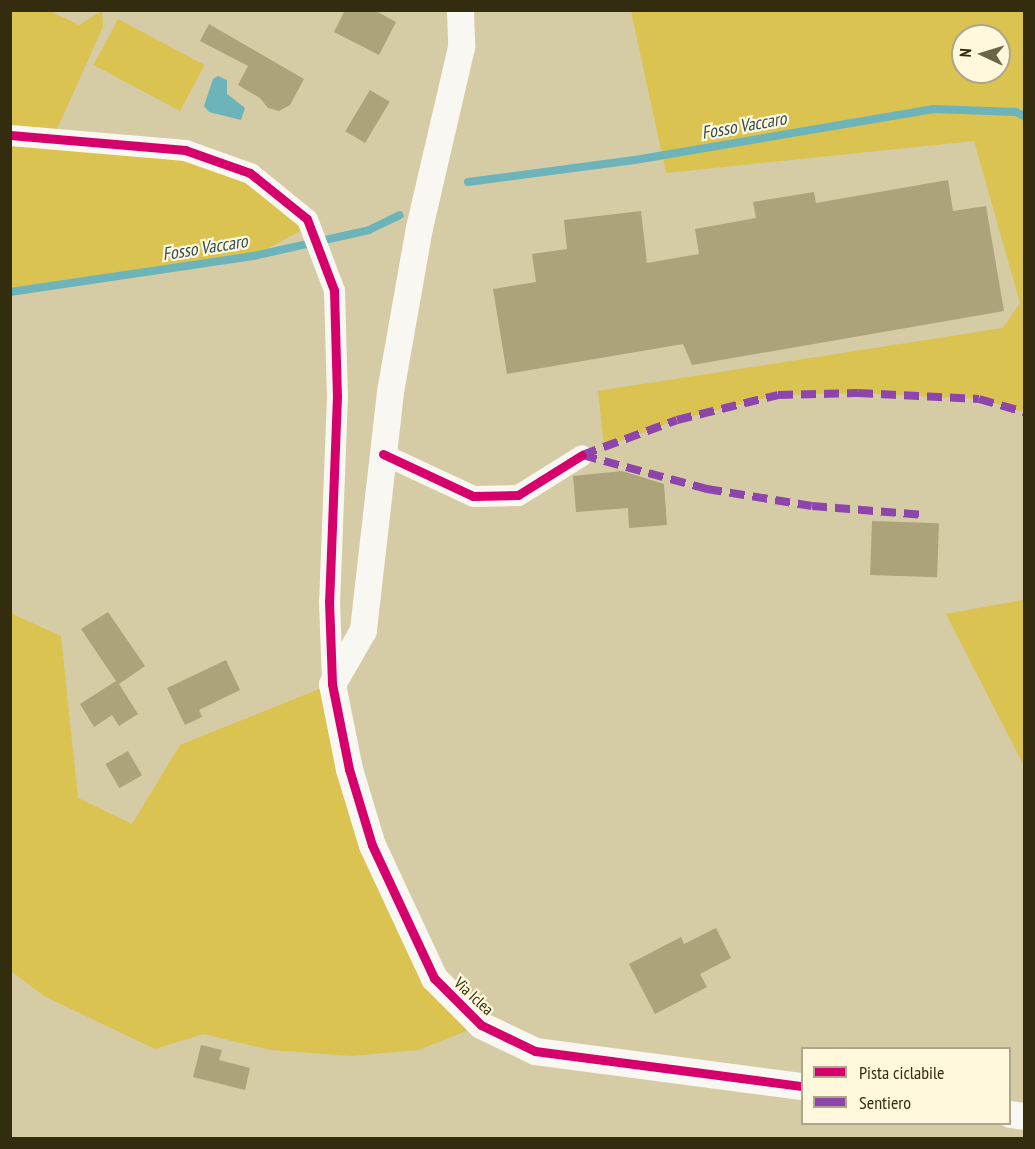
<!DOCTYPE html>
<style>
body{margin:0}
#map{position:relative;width:1035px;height:1149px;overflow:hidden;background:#d5cba5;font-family:"PT Sans Narrow",sans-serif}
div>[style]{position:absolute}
.green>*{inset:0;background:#dac350;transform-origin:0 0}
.water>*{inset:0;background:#6cb4b9}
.stream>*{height:8px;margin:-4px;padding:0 4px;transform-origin:4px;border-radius:4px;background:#6cb4b9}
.building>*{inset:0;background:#ada37a;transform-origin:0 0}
.minor>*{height:21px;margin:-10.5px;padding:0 10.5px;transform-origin:10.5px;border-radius:10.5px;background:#f9f7f2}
.tertiary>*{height:27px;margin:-13.5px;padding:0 13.5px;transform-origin:13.5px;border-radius:13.5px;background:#f9f7f2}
.quiet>*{height:8px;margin-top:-4px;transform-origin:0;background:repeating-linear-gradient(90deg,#8e44ad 0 15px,transparent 0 23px)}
.cycleway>*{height:9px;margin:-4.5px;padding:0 4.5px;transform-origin:4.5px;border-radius:4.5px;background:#d6006c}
span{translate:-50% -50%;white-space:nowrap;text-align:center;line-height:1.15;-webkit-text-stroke:4.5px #fff8dd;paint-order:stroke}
.street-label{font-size:16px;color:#332c0f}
.water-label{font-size:18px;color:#2e4d56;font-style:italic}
.frame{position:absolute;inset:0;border:12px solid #332c0f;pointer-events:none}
.legend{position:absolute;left:801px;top:1047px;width:210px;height:78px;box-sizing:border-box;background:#fff8dd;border:2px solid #ada68b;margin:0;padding:8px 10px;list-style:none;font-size:18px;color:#332c0f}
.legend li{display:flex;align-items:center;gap:12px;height:30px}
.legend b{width:30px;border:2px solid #ada68b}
.north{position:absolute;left:951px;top:24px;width:60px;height:60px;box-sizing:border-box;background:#fff8dd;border:2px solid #ada68b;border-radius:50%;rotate:274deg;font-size:16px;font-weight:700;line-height:24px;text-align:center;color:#332c0f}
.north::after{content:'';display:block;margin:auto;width:21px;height:27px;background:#6c6444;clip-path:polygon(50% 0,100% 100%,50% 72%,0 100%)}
</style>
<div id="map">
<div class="green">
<i style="clip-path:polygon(11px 11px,50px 11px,79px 25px,102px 11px,103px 27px,53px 138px,185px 150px,250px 173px,310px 226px,253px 256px,11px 292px)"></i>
<i style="clip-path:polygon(evenodd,631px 11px,1024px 11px,1024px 412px,979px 399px,858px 393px,778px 395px,677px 420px,604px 447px,598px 391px,1003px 328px,1020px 303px,974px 141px,666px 173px,631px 11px,963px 36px,999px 36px,999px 72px,963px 72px,963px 36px)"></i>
<i style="left:118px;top:19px;width:98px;height:52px;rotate:28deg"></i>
<i style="clip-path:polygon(1024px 600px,1024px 766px,946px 614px)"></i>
<i style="clip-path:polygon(10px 613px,61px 636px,78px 798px,132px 824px,180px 745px,332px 684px,349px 769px,433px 977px,481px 1025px,419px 1050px,351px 1056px,271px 1050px,203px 1034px,155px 1049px,44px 996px,11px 971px)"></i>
</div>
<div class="water">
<i style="clip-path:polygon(218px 76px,227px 80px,227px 94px,245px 108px,241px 120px,209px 112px,204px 106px,213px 79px)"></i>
</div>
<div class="stream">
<i style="left:468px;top:182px;width:168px;rotate:-7.5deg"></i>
<i style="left:635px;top:160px;width:303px;rotate:-9.7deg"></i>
<i style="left:934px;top:109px;width:82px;rotate:2.1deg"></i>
<i style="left:1016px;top:112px;width:9px;rotate:27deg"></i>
<i style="left:10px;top:292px;width:246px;rotate:-8.4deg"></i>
<i style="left:253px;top:256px;width:119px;rotate:-12.6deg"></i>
<i style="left:369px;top:230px;width:34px;rotate:-26deg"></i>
</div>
<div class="building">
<i style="clip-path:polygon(345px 10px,374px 10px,396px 22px,379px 55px,334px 32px)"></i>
<i style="clip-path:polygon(209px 24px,304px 79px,290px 105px,279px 111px,268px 108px,260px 98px,238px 85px,248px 66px,200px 41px)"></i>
<i style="left:370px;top:90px;width:23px;height:48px;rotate:31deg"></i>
<i style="clip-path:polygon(948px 180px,953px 211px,986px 206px,1004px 311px,692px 365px,683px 344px,507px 374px,493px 289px,536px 282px,532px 254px,567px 249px,564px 220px,641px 211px,647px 263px,699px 254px,695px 229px,756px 218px,753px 202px,814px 192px,816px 203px)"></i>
<i style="clip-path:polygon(622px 471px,664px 484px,667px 525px,629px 528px,628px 508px,576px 512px,573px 476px)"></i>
<i style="left:872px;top:521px;width:67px;height:54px;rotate:2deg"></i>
<i style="clip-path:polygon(108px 612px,145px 666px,119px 684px,138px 714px,119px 726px,112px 715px,94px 727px,80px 704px,116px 681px,81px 629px)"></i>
<i style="clip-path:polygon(226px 660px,240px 690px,199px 710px,202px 717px,185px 725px,167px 688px)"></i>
<i style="left:128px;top:751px;width:28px;height:26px;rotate:60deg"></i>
<i style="clip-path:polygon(716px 928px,731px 958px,700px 974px,707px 987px,655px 1014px,629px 964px,681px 937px,684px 944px)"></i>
<i style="clip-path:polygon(201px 1045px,222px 1050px,219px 1060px,250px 1068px,245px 1090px,193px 1077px)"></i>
</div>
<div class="minor">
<i style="left:10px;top:135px;width:176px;rotate:4.9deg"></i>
<i style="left:185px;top:150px;width:69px;rotate:19.5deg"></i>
<i style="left:250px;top:173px;width:73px;rotate:38.9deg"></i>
<i style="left:307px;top:219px;width:76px;rotate:69.2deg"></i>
<i style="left:334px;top:290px;width:106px;rotate:88.4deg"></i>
<i style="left:337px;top:396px;width:205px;rotate:92.2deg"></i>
<i style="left:329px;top:601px;width:83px;rotate:87.9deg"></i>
<i style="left:383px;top:454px;width:99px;rotate:25deg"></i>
<i style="left:473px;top:496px;width:45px;rotate:-1.3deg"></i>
<i style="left:518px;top:495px;width:75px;rotate:-32deg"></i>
</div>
<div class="tertiary">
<i style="left:460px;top:10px;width:37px;rotate:88deg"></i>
<i style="left:461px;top:47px;width:185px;rotate:103.1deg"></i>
<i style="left:419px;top:227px;width:168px;rotate:100deg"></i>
<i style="left:390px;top:392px;width:240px;rotate:96.5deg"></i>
<i style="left:363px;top:630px;width:62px;rotate:119.9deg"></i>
<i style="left:332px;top:684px;width:87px;rotate:78.7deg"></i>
<i style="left:349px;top:769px;width:79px;rotate:73.2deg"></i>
<i style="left:372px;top:845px;width:147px;rotate:65deg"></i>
<i style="left:434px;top:978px;width:66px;rotate:45deg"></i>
<i style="left:481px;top:1025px;width:60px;rotate:25.7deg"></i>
<i style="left:535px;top:1051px;width:269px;rotate:7.5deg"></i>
<i style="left:1010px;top:1114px;width:14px;rotate:8deg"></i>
</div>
<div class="quiet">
<i style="left:582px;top:455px;width:101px;rotate:-20.2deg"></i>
<i style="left:677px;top:420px;width:104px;rotate:-13.9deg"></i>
<i style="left:778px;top:395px;width:80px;rotate:-1.4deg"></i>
<i style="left:858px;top:393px;width:121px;rotate:2.8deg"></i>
<i style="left:979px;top:399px;width:47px;rotate:16.1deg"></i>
<i style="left:582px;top:455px;width:130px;rotate:15.2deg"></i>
<i style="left:707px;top:489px;width:106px;rotate:9.2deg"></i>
<i style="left:812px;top:506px;width:113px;rotate:4.6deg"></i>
</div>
<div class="cycleway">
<i style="left:10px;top:135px;width:176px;rotate:4.9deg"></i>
<i style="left:185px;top:150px;width:69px;rotate:19.5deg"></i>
<i style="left:250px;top:173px;width:73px;rotate:38.9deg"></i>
<i style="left:307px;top:219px;width:76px;rotate:69.2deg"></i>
<i style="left:334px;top:290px;width:106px;rotate:88.4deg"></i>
<i style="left:337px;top:396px;width:205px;rotate:92.2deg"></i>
<i style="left:329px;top:601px;width:83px;rotate:87.9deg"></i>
<i style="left:332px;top:684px;width:87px;rotate:78.7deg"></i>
<i style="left:349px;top:769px;width:79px;rotate:73.2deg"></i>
<i style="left:372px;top:845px;width:147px;rotate:65deg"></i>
<i style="left:434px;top:978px;width:66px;rotate:45deg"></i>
<i style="left:481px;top:1025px;width:60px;rotate:25.7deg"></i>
<i style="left:535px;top:1051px;width:269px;rotate:7.5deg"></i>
<i style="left:383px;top:454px;width:99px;rotate:25deg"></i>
<i style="left:473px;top:496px;width:45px;rotate:-1.3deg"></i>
<i style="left:518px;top:495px;width:75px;rotate:-32deg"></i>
</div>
<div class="street-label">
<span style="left:474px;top:996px;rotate:43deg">Via Iclea</span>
</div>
<div class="water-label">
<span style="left:744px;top:126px;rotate:-10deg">Fosso Vaccaro</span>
<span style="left:205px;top:248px;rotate:-9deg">Fosso Vaccaro</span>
</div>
<div class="frame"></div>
<ul class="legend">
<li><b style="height:8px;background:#d6006c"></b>Pista ciclabile</li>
<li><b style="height:8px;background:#8e44ad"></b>Sentiero</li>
</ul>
<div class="north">N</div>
</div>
